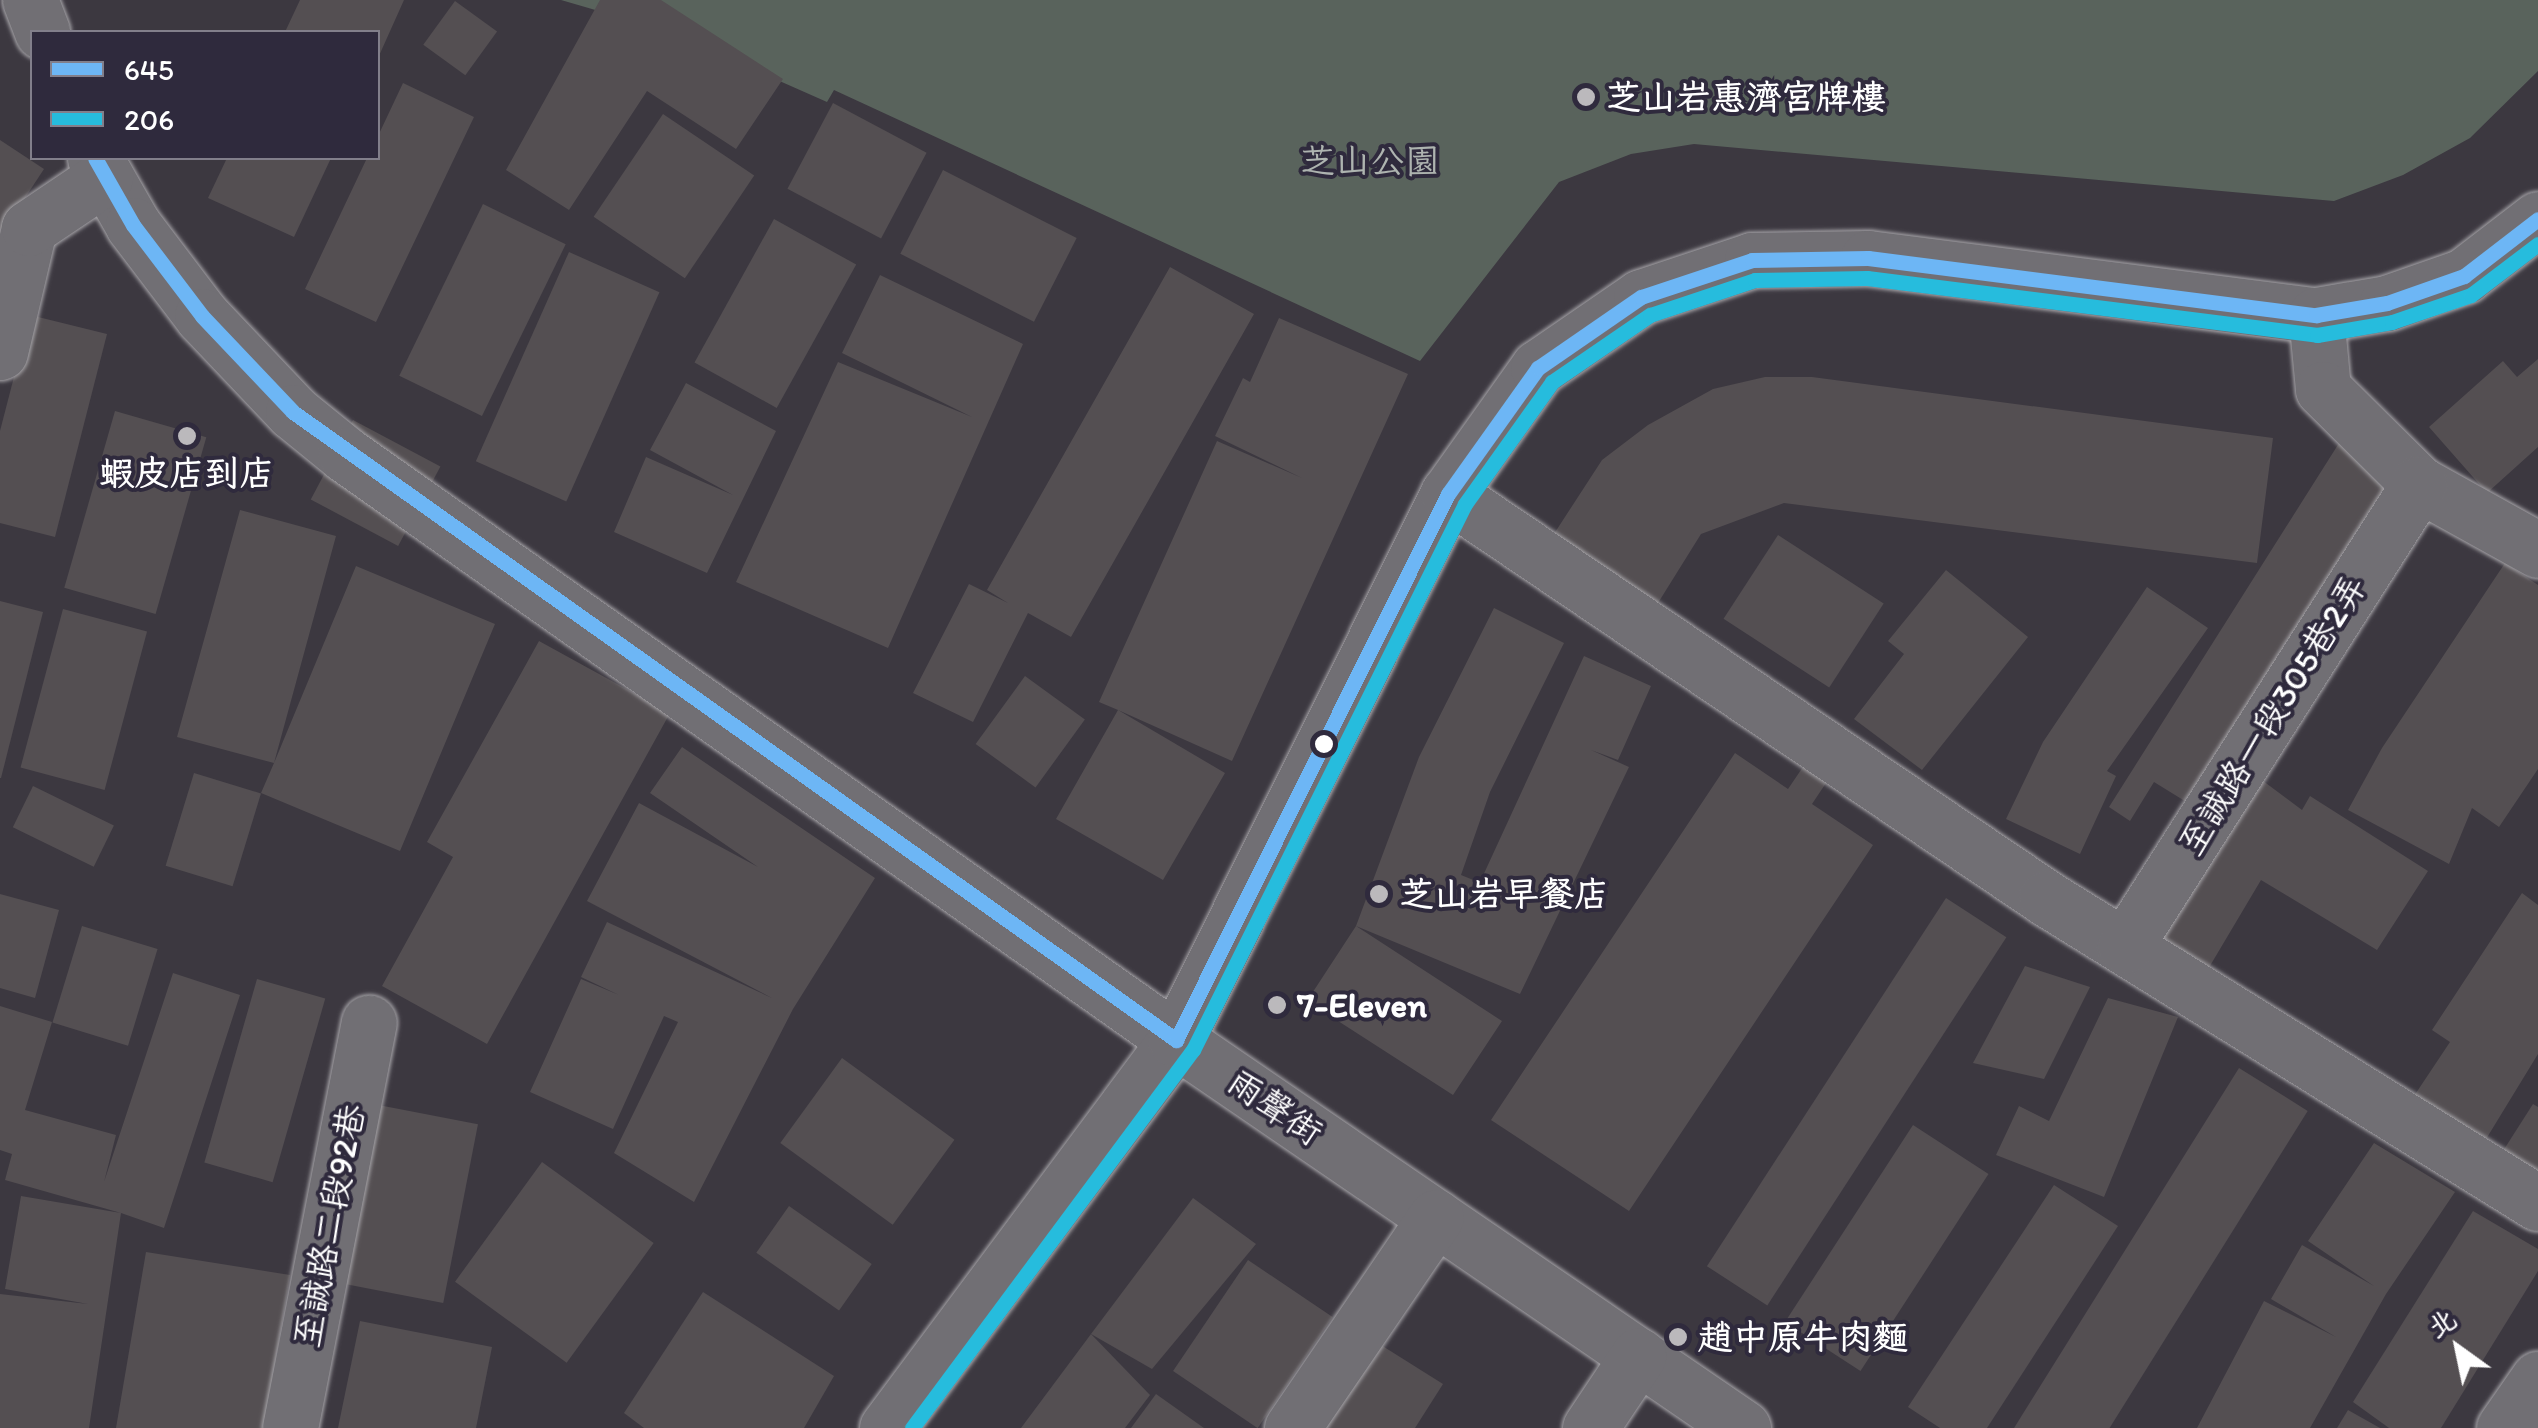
<!DOCTYPE html>
<meta charset="utf-8">
<style>
body{margin:0}
#map{position:relative;width:2538px;height:1428px;overflow:hidden;background:#3c3840;font-family:Itim,"LXGW WenKai TC",sans-serif}
div>[style]{position:absolute}
.green>*{inset:0;background:#59635c}
.building>*{inset:0;background:#544f52;transform-origin:0 0}
.roads{filter:drop-shadow(0 0 2px #a7a5a9) drop-shadow(0 0 2px #a7a5a9)}
.street>*{height:55px;margin:-27.5px;padding:0 27.5px;transform-origin:27.5px;border-radius:27.5px;background:#716f74}
.bus-1>*{height:15px;margin:-7.5px;padding:0 7.5px;transform-origin:7.5px;border-radius:7.5px;background:#6db6f5}
.bus-2>*{height:15px;margin:-7.5px;padding:0 7.5px;transform-origin:7.5px;border-radius:7.5px;background:#26bcdd}
.dots>*{width:28px;height:28px;translate:-50% -50%;box-sizing:border-box;border:5px solid #2f2a3d;border-radius:50%}
span{translate:-50% -50%;white-space:nowrap;text-align:center;line-height:1.15;-webkit-text-stroke:8px #2f2a3d;paint-order:stroke}
.poi-label{font-size:35px;color:#fff;font-weight:700}
.left{translate:0 -50%;text-align:left}
.park-label{font-size:35px;color:#aeb4b0}
.street-label{font-size:35px;color:#fff}
.legend{position:absolute;left:30px;top:30px;width:350px;height:130px;box-sizing:border-box;background:#2f2a3d;border:2px solid #827f8b;margin:0;padding:12px 18px;list-style:none;font-size:30px;color:#fff}
.legend li{display:flex;align-items:center;gap:20px;height:50px}
.legend b{width:50px;border:2px solid #827f8b}
.north{position:absolute;left:2408px;top:1298px;width:100px;height:100px;-webkit-text-stroke:8px #2f2a3d;paint-order:stroke;rotate:327deg;font-size:28px;font-weight:700;line-height:40px;text-align:center;color:#fff}
.north::after{content:'';display:block;margin:auto;width:35px;height:45px;background:#fff;clip-path:polygon(50% 0,100% 100%,50% 72%,0 100%)}
</style>
<div id="map">
<div class="green">
<i style="clip-path:polygon(561px 0,2538px 0,2538px 71px,2470px 138px,2403px 175px,2334px 201px,1694px 144px,1631px 154px,1559px 182px,1420px 361px,834px 90px,827px 102px,664px 30px)"></i>
</div>
<div class="building">
<i style="clip-path:polygon(300px 0,404px 0,378px 58px,378px 32px,285px 32px)"></i>
<i style="clip-path:polygon(600px 0,661px 0,783px 79px,736px 149px,647px 91px,569px 210px,506px 170px)"></i>
<i style="left:455px;top:1px;width:52px;height:54px;rotate:36deg"></i>
<i style="clip-path:polygon(403px 83px,474px 117px,376px 322px,305px 289px,367px 158px,378px 158px,378px 136px)"></i>
<i style="left:833px;top:103px;width:106px;height:97px;rotate:28deg"></i>
<i style="left:663px;top:114px;width:110px;height:124px;rotate:34deg"></i>
<i style="clip-path:polygon(0 140px,44px 169px,0 236px)"></i>
<i style="clip-path:polygon(227px 158px,331px 158px,294px 237px,208px 198px)"></i>
<i style="left:943px;top:170px;width:150px;height:94px;rotate:27deg"></i>
<i style="left:483px;top:204px;width:92px;height:191px;rotate:26deg"></i>
<i style="left:774px;top:219px;width:94px;height:164px;rotate:29deg"></i>
<i style="left:569px;top:252px;width:99px;height:229px;rotate:24deg"></i>
<i style="clip-path:polygon(1170px 267px,1254px 314px,1071px 637px,1028px 613px,973px 722px,913px 693px,969px 584px,1008px 603px,987px 590px)"></i>
<i style="clip-path:polygon(880px 275px,1023px 344px,888px 648px,736px 582px,838px 362px,972px 417px,842px 353px)"></i>
<i style="clip-path:polygon(30px 315px,107px 334px,55px 537px,0 523px,0 431px)"></i>
<i style="clip-path:polygon(1279px 318px,1408px 374px,1232px 761px,1118px 710px,1225px 773px,1163px 880px,1056px 819px,1118px 710px,1099px 702px,1217px 441px,1302px 478px,1215px 436px,1243px 378px,1250px 382px)"></i>
<i style="clip-path:polygon(2538px 359px,2538px 447px,2487px 493px,2429px 427px,2503px 361px,2517px 377px)"></i>
<i style="clip-path:polygon(1765px 377px,1812px 377px,2273px 438px,2257px 563px,1784px 503px,1701px 534px,1653px 611px,1550px 540px,1602px 460px,1648px 425px,1713px 389px)"></i>
<i style="clip-path:polygon(686px 383px,776px 431px,707px 573px,614px 532px,646px 457px,733px 495px,650px 450px)"></i>
<i style="left:115px;top:411px;width:95px;height:184px;rotate:16deg"></i>
<i style="left:353px;top:420px;width:99px;height:90px;rotate:28deg"></i>
<i style="clip-path:polygon(2341px 440px,2395px 473px,2188px 803px,2154px 782px,2130px 821px,2109px 807px)"></i>
<i style="clip-path:polygon(240px 510px,336px 536px,274px 763px,356px 566px,495px 624px,400px 851px,261px 793px,274px 763px,177px 737px)"></i>
<i style="left:1778px;top:535px;width:126px;height:100px;rotate:33deg"></i>
<i style="clip-path:polygon(2505px 563px,2538px 585px,2538px 769px,2499px 827px,2472px 808px,2449px 864px,2348px 810px,2382px 748px)"></i>
<i style="clip-path:polygon(1946px 570px,2028px 637px,1922px 770px,1854px 719px,1904px 654px,1888px 641px)"></i>
<i style="clip-path:polygon(2147px 587px,2208px 628px,2107px 771px,2116px 776px,2080px 854px,2006px 819px,2043px 742px)"></i>
<i style="clip-path:polygon(0 601px,43px 612px,1px 778px,0 778px)"></i>
<i style="clip-path:polygon(1494px 608px,1564px 643px,1490px 792px,1461px 875px,1513px 896px,1481px 880px,1584px 656px,1651px 686px,1618px 760px,1591px 750px,1629px 767px,1520px 994px,1356px 926px,1502px 1021px,1453px 1095px,1307px 1001px,1356px 926px,1419px 757px)"></i>
<i style="left:63px;top:609px;width:87px;height:164px;rotate:15deg"></i>
<i style="clip-path:polygon(539px 641px,670px 713px,487px 1044px,382px 986px,453px 857px,427px 842px)"></i>
<i style="left:1025px;top:676px;width:74px;height:84px;rotate:36deg"></i>
<i style="clip-path:polygon(682px 747px,875px 878px,793px 1009px,694px 1202px,614px 1153px,678px 1022px,664px 1016px,613px 1129px,530px 1092px,581px 979px,619px 995px,581px 977px,607px 922px,772px 998px,587px 901px,639px 803px,758px 867px,650px 793px)"></i>
<i style="clip-path:polygon(1735px 753px,1788px 789px,1805px 764px,1828px 780px,1812px 804px,1873px 845px,1629px 1211px,1491px 1120px)"></i>
<i style="clip-path:polygon(2247px 769px,2302px 810px,2310px 796px,2428px 871px,2377px 950px,2261px 880px,2201px 981px,2142px 946px)"></i>
<i style="left:194px;top:773px;width:70px;height:97px;rotate:17deg"></i>
<i style="left:33px;top:786px;width:90px;height:46px;rotate:26deg"></i>
<i style="clip-path:polygon(2522px 893px,2538px 905px,2538px 1054px,2480px 1149px,2410px 1102px,2450px 1042px,2432px 1030px)"></i>
<i style="clip-path:polygon(0 894px,59px 910px,35px 998px,0 988px)"></i>
<i style="left:1946px;top:898px;width:72px;height:439px;rotate:33deg"></i>
<i style="left:82px;top:926px;width:79px;height:101px;rotate:17deg"></i>
<i style="clip-path:polygon(2025px 966px,2090px 987px,2044px 1079px,1973px 1063px)"></i>
<i style="clip-path:polygon(173px 973px,240px 995px,164px 1228px,121px 1213px,89px 1428px,0 1428px,0 1294px,88px 1304px,5px 1289px,21px 1196px,121px 1213px,5px 1180px,12px 1154px,0 1150px,0 1006px,52px 1022px,25px 1110px,116px 1135px,104px 1182px)"></i>
<i style="left:257px;top:979px;width:71px;height:191px;rotate:16deg"></i>
<i style="clip-path:polygon(2108px 998px,2178px 1017px,2104px 1197px,1996px 1155px,2019px 1106px,2049px 1121px)"></i>
<i style="left:842px;top:1058px;width:139px;height:105px;rotate:36deg"></i>
<i style="left:2239px;top:1068px;width:81px;height:427px;rotate:32deg"></i>
<i style="left:368px;top:1103px;width:112px;height:182px;rotate:11deg"></i>
<i style="clip-path:polygon(2533px 1104px,2538px 1107px,2538px 1193px,2494px 1165px)"></i>
<i style="left:1913px;top:1125px;width:90px;height:235px;rotate:33deg"></i>
<i style="clip-path:polygon(2374px 1143px,2455px 1192px,2386px 1294px,2310px 1428px,2197px 1428px,2264px 1301px,2336px 1337px,2271px 1299px,2302px 1245px,2374px 1286px,2308px 1241px)"></i>
<i style="left:542px;top:1162px;width:138px;height:148px;rotate:36deg"></i>
<i style="clip-path:polygon(2054px 1185px,2118px 1226px,1987px 1428px,1940px 1428px,1908px 1407px)"></i>
<i style="clip-path:polygon(1193px 1198px,1256px 1244px,1152px 1369px,1091px 1334px)"></i>
<i style="left:789px;top:1206px;width:101px;height:57px;rotate:35deg"></i>
<i style="clip-path:polygon(2473px 1211px,2538px 1249px,2538px 1271px,2441px 1428px,2389px 1428px,2353px 1402px)"></i>
<i style="clip-path:polygon(146px 1252px,290px 1275px,264px 1428px,116px 1428px)"></i>
<i style="left:1248px;top:1260px;width:102px;height:134px;rotate:34deg"></i>
<i style="clip-path:polygon(703px 1292px,834px 1376px,804px 1428px,644px 1428px,624px 1413px)"></i>
<i style="clip-path:polygon(360px 1321px,492px 1347px,476px 1428px,338px 1428px)"></i>
<i style="clip-path:polygon(1091px 1334px,1150px 1395px,1125px 1428px,1021px 1428px)"></i>
<i style="clip-path:polygon(1365px 1335px,1443px 1384px,1415px 1428px,1305px 1428px)"></i>
<i style="clip-path:polygon(1156px 1394px,1204px 1428px,1131px 1428px)"></i>
<i style="clip-path:polygon(2348px 1410px,2380px 1428px,2337px 1428px)"></i>
</div>
<div class="roads">
<div class="street">
<i style="left:30px;top:0;width:34px;rotate:69deg"></i>
<i style="left:95px;top:158px;width:77px;rotate:60.4deg"></i>
<i style="left:133px;top:225px;width:114px;rotate:52.8deg"></i>
<i style="left:202px;top:316px;width:132px;rotate:46.5deg"></i>
<i style="left:293px;top:412px;width:68px;rotate:39.1deg"></i>
<i style="left:346px;top:455px;width:1015px;rotate:35.18deg"></i>
<i style="left:1176px;top:1040px;width:687px;rotate:34.38deg"></i>
<i style="left:2316px;top:315px;width:74px;rotate:84.6deg"></i>
<i style="left:2323px;top:389px;width:135px;rotate:44.7deg"></i>
<i style="left:2419px;top:484px;width:136px;rotate:29deg"></i>
<i style="left:0;top:352px;width:127px;rotate:-76.8deg"></i>
<i style="left:29px;top:228px;width:92px;rotate:-33.9deg"></i>
<i style="left:1448px;top:494px;width:722px;rotate:34.04deg"></i>
<i style="left:2046px;top:898px;width:579px;rotate:31.8deg"></i>
<i style="left:2125px;top:946px;width:548px;rotate:-57.53deg"></i>
<i style="left:290px;top:1428px;width:413px;rotate:-79deg"></i>
<i style="left:887px;top:1428px;width:484px;rotate:-53.3deg"></i>
<i style="left:1176px;top:1040px;width:610px;rotate:-63.52deg"></i>
<i style="left:1448px;top:494px;width:155px;rotate:-54.5deg"></i>
<i style="left:1538px;top:368px;width:125px;rotate:-34.6deg"></i>
<i style="left:1641px;top:297px;width:117px;rotate:-18.4deg"></i>
<i style="left:1752px;top:260px;width:116px;rotate:-1deg"></i>
<i style="left:1868px;top:258px;width:452px;rotate:7.3deg"></i>
<i style="left:2316px;top:315px;width:72px;rotate:-9.6deg"></i>
<i style="left:2387px;top:303px;width:82px;rotate:-19.3deg"></i>
<i style="left:2464px;top:276px;width:93px;rotate:-37.6deg"></i>
<i style="left:1292px;top:1428px;width:255px;rotate:-55.7deg"></i>
<i style="left:1590px;top:1428px;width:87px;rotate:-56.3deg"></i>
<i style="left:2504px;top:1428px;width:60px;rotate:-55.2deg"></i>
</div>
</div>
<div class="bus-1">
<i style="left:95px;top:158px;width:77px;rotate:60.4deg"></i>
<i style="left:133px;top:225px;width:114px;rotate:52.8deg"></i>
<i style="left:202px;top:316px;width:132px;rotate:46.5deg"></i>
<i style="left:293px;top:412px;width:1084px;rotate:35.42deg"></i>
<i style="left:1176px;top:1040px;width:610px;rotate:-63.52deg"></i>
<i style="left:1448px;top:494px;width:155px;rotate:-54.5deg"></i>
<i style="left:1538px;top:368px;width:125px;rotate:-34.6deg"></i>
<i style="left:1641px;top:297px;width:117px;rotate:-18.4deg"></i>
<i style="left:1752px;top:260px;width:116px;rotate:-1deg"></i>
<i style="left:1868px;top:258px;width:452px;rotate:7.3deg"></i>
<i style="left:2316px;top:315px;width:72px;rotate:-9.6deg"></i>
<i style="left:2387px;top:303px;width:82px;rotate:-19.3deg"></i>
<i style="left:2464px;top:276px;width:93px;rotate:-37.6deg"></i>
</div>
<div class="bus-2">
<i style="left:912px;top:1428px;width:471px;rotate:-53.4deg"></i>
<i style="left:1193px;top:1050px;width:610px;rotate:-63.52deg"></i>
<i style="left:1465px;top:504px;width:150px;rotate:-54.5deg"></i>
<i style="left:1552px;top:382px;width:119px;rotate:-34.4deg"></i>
<i style="left:1650px;top:315px;width:111px;rotate:-18.4deg"></i>
<i style="left:1755px;top:280px;width:112px;rotate:-1deg"></i>
<i style="left:1867px;top:278px;width:454px;rotate:7.2deg"></i>
<i style="left:2317px;top:335px;width:76px;rotate:-9.8deg"></i>
<i style="left:2392px;top:322px;width:83px;rotate:-18.9deg"></i>
<i style="left:2471px;top:295px;width:84px;rotate:-37.3deg"></i>
</div>
<div class="dots">
<i style="left:1586px;top:97px;background:#bbb9bc"></i>
<i style="left:187px;top:436px;background:#bbb9bc"></i>
<i style="left:1324px;top:744px;background:#fff"></i>
<i style="left:1379px;top:894px;background:#bbb9bc"></i>
<i style="left:1277px;top:1005px;background:#bbb9bc"></i>
<i style="left:1678px;top:1337px;background:#bbb9bc"></i>
</div>
<div class="poi-label">
<span class="left" style="left:1606px;top:97px">芝山岩惠濟宮牌樓</span>
<span style="left:187px;top:473px">蝦皮店到店</span>
<span class="left" style="left:1399px;top:894px">芝山岩早餐店</span>
<span class="left" style="left:1297px;top:1005px">7-Eleven</span>
<span class="left" style="left:1698px;top:1337px">趙中原牛肉麵</span>
</div>
<div class="park-label">
<span style="left:1370px;top:161px">芝山公園</span>
</div>
<div class="street-label">
<span style="left:2272px;top:715px;rotate:-58deg">至誠路一段305巷2弄</span>
<span style="left:1275px;top:1107px;rotate:34deg">雨聲街</span>
<span style="left:329px;top:1226px;rotate:-79deg">至誠路二段92巷</span>
</div>
<ul class="legend">
<li><b style="height:12px;background:#6db6f5"></b>645</li>
<li><b style="height:12px;background:#26bcdd"></b>206</li>
</ul>
<div class="north">北</div>
</div>
